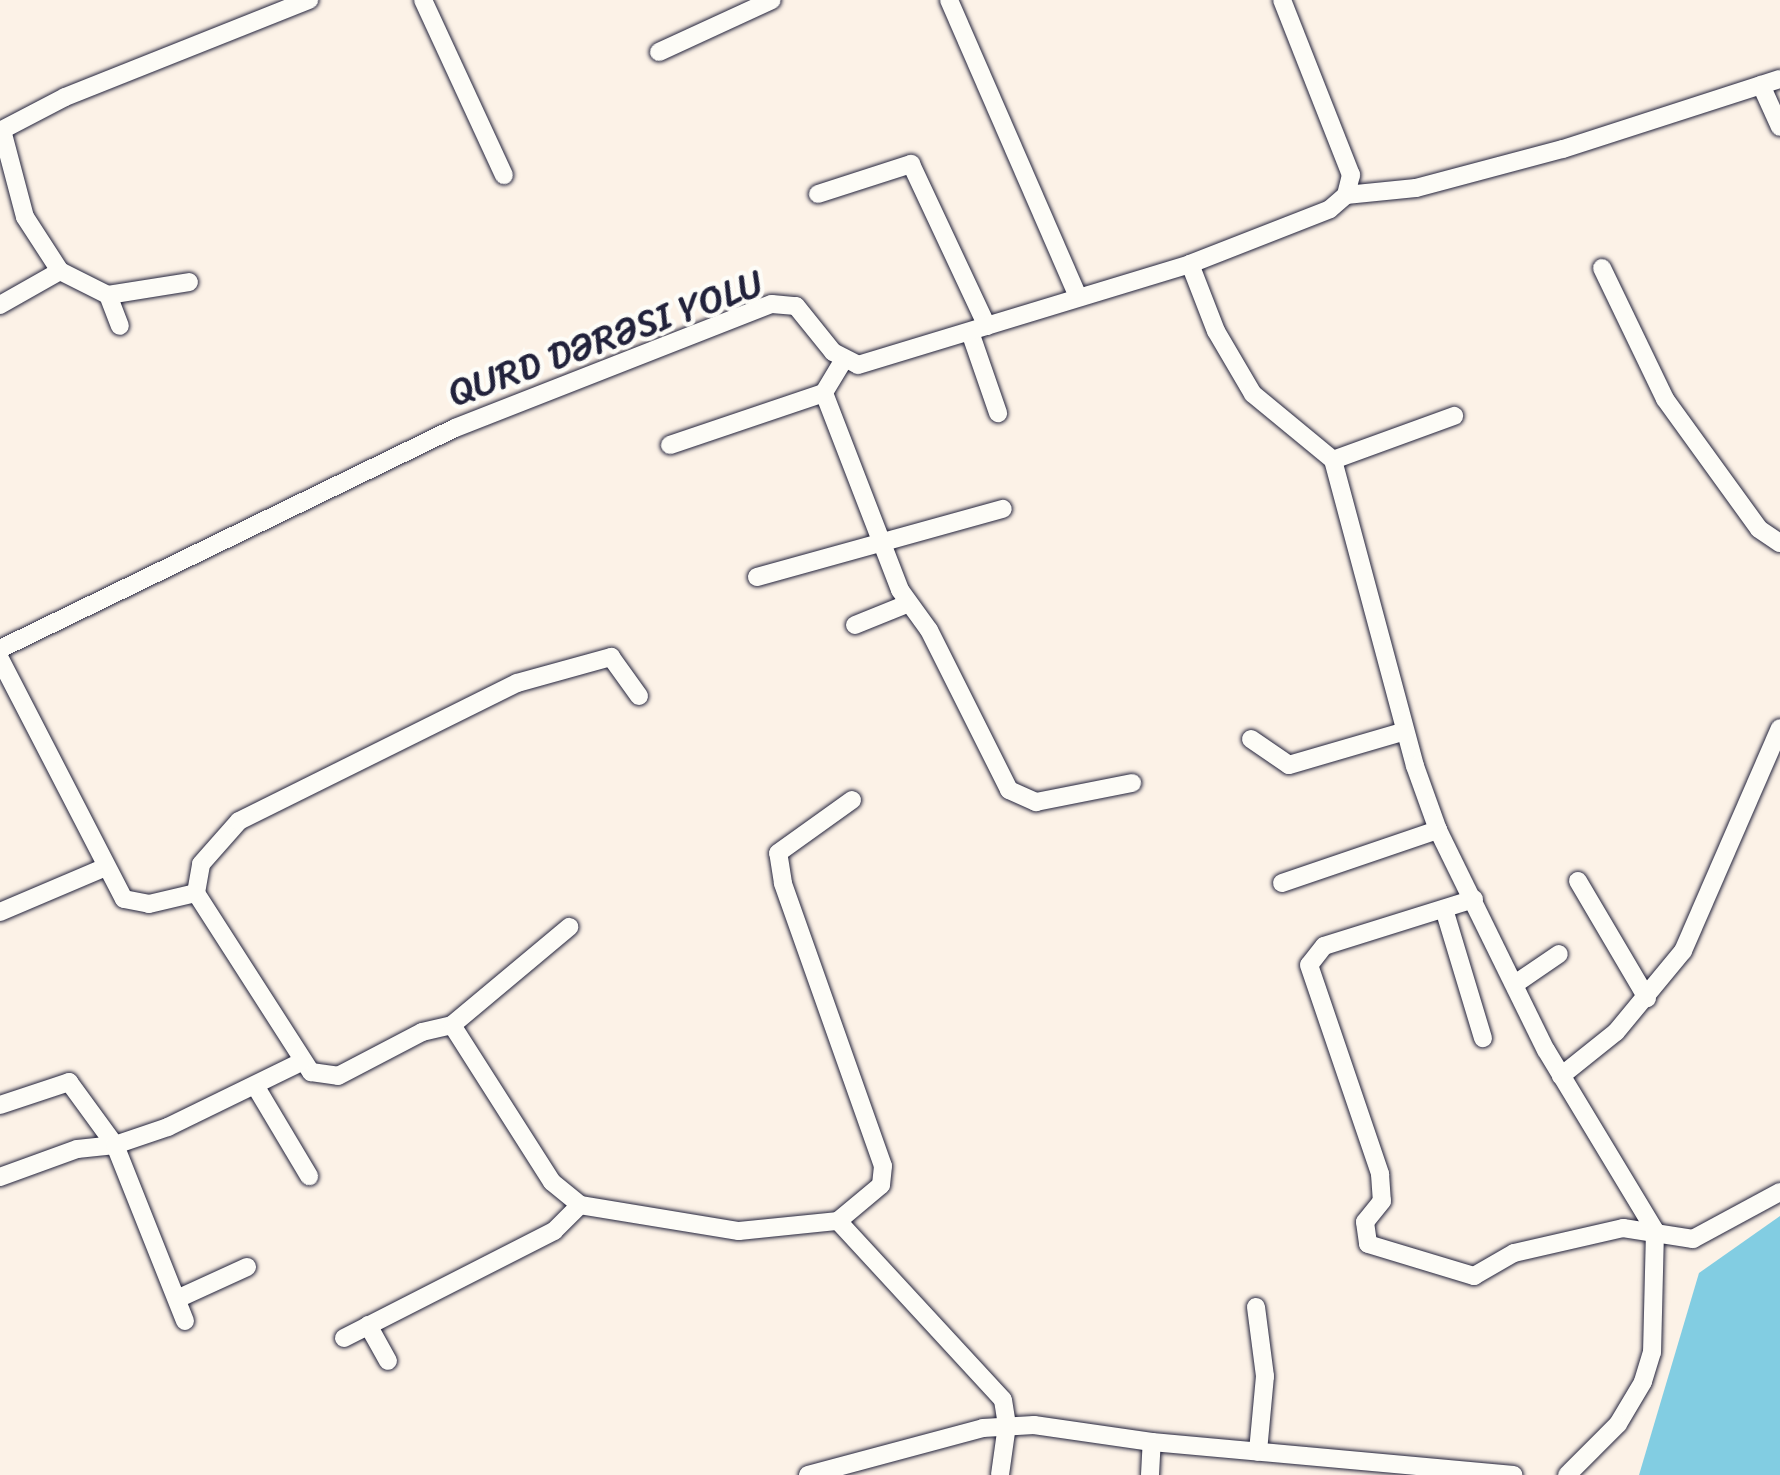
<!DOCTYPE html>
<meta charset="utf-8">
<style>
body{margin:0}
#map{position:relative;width:1780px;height:1475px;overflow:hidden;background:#fcf2e7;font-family:Sriracha,sans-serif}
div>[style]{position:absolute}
.water>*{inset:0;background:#82cde2}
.roads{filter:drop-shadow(0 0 2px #22223b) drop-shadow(0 0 2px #22223b)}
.minor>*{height:18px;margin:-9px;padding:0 9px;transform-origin:9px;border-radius:9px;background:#fdfcf7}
span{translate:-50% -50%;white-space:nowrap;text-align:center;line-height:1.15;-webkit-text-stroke:9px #fdfcf7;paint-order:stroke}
.street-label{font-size:38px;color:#22223b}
</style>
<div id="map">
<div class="water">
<i style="clip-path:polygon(1780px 1216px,1780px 1475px,1639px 1475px,1699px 1273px)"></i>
</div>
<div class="roads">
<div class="minor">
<i style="left:423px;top:0;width:193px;rotate:65.2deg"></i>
<i style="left:949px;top:0;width:324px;rotate:66.5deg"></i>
<i style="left:659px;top:52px;width:124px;rotate:-24.7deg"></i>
<i style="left:1761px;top:85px;width:46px;rotate:65.7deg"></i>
<i style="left:2px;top:130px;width:90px;rotate:75.2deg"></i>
<i style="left:25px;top:217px;width:64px;rotate:57.1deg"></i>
<i style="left:60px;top:271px;width:54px;rotate:26.6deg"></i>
<i style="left:108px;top:295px;width:82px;rotate:-9.1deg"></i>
<i style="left:0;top:131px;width:73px;rotate:-27.6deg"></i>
<i style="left:65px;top:97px;width:263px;rotate:-21.7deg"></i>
<i style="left:818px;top:194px;width:98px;rotate:-17.9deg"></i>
<i style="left:911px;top:164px;width:179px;rotate:64.9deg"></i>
<i style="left:1346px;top:195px;width:70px;rotate:-5.7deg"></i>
<i style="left:1416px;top:188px;width:152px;rotate:-14.9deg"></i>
<i style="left:1563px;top:149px;width:228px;rotate:-17.9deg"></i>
<i style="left:1190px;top:264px;width:72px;rotate:68.8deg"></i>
<i style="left:1216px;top:331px;width:73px;rotate:59.6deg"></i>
<i style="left:1253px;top:394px;width:104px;rotate:39.5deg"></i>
<i style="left:1333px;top:460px;width:317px;rotate:75deg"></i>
<i style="left:1415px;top:766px;width:68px;rotate:70.2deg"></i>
<i style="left:1438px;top:830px;width:245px;rotate:63.9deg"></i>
<i style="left:1546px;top:1050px;width:211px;rotate:58.9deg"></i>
<i style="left:1655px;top:1231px;width:121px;rotate:91.4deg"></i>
<i style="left:1652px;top:1352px;width:31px;rotate:107deg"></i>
<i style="left:1643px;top:1382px;width:49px;rotate:120.8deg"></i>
<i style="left:1618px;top:1424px;width:72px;rotate:135deg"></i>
<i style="left:1602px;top:268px;width:145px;rotate:64.3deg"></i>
<i style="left:1665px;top:399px;width:160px;rotate:54.1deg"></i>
<i style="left:1759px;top:529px;width:25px;rotate:34deg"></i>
<i style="left:108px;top:295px;width:33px;rotate:69deg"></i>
<i style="left:0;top:305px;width:69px;rotate:-29.5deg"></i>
<i style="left:970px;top:332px;width:86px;rotate:70.9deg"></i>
<i style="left:843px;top:361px;width:37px;rotate:121deg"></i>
<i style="left:824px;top:393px;width:211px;rotate:68.9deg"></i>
<i style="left:900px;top:590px;width:49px;rotate:54.1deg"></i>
<i style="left:929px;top:630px;width:179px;rotate:63.4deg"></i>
<i style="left:1009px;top:790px;width:30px;rotate:24deg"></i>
<i style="left:1036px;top:802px;width:98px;rotate:-11.2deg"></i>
<i style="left:670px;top:445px;width:163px;rotate:-18.7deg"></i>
<i style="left:1333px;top:460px;width:129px;rotate:-20deg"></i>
<i style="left:757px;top:577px;width:255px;rotate:-15.5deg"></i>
<i style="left:855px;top:625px;width:56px;rotate:-22deg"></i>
<i style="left:0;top:649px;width:506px;rotate:-25.91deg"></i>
<i style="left:455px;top:428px;width:340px;rotate:-21.4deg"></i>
<i style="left:772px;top:304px;width:24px;rotate:5deg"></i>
<i style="left:796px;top:306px;width:59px;rotate:51.2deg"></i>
<i style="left:833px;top:352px;width:28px;rotate:27deg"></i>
<i style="left:858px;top:365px;width:347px;rotate:-16.9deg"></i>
<i style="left:1190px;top:264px;width:150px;rotate:-21.4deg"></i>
<i style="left:1330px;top:209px;width:21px;rotate:-41deg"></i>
<i style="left:1346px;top:195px;width:21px;rotate:-76deg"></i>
<i style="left:1351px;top:175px;width:188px;rotate:-111.5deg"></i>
<i style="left:0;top:659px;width:270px;rotate:62.7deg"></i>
<i style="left:124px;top:899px;width:25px;rotate:11deg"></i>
<i style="left:149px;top:904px;width:48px;rotate:-13.2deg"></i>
<i style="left:196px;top:893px;width:213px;rotate:57.3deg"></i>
<i style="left:311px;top:1072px;width:27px;rotate:8deg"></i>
<i style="left:338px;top:1076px;width:95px;rotate:-27.6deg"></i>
<i style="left:422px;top:1032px;width:31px;rotate:-13deg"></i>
<i style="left:452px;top:1025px;width:186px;rotate:57.5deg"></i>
<i style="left:552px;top:1182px;width:36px;rotate:39deg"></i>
<i style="left:580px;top:1205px;width:161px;rotate:9.3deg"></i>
<i style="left:739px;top:1231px;width:100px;rotate:-5.8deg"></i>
<i style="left:838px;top:1221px;width:243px;rotate:47.3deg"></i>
<i style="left:1003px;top:1400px;width:25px;rotate:81deg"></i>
<i style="left:1007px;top:1425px;width:50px;rotate:98deg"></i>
<i style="left:1251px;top:739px;width:46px;rotate:34.4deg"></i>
<i style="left:1289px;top:765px;width:121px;rotate:-16.3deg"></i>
<i style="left:1578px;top:881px;width:136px;rotate:59.5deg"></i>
<i style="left:1282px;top:883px;width:165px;rotate:-18.8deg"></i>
<i style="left:196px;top:893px;width:29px;rotate:-80deg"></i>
<i style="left:201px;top:864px;width:57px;rotate:-48.5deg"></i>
<i style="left:239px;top:821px;width:310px;rotate:-26.4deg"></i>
<i style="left:517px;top:683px;width:98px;rotate:-15.5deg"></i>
<i style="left:611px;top:657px;width:48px;rotate:54.3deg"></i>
<i style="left:1474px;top:899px;width:157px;rotate:162.6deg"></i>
<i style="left:1324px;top:946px;width:24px;rotate:128deg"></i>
<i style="left:1309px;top:965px;width:221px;rotate:71.2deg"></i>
<i style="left:1380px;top:1174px;width:27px;rotate:86deg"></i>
<i style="left:1382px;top:1201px;width:27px;rotate:129deg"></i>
<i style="left:1365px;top:1222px;width:22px;rotate:82deg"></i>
<i style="left:1368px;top:1244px;width:111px;rotate:16.8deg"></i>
<i style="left:1474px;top:1276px;width:46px;rotate:-29.9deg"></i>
<i style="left:1514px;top:1253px;width:112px;rotate:-12.9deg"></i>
<i style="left:1623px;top:1228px;width:71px;rotate:8.9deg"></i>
<i style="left:1693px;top:1239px;width:99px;rotate:-28.4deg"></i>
<i style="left:1444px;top:909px;width:135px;rotate:73.2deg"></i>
<i style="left:0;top:912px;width:115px;rotate:-23deg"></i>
<i style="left:1515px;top:984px;width:53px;rotate:-34.3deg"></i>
<i style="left:452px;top:1025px;width:153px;rotate:-39.9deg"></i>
<i style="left:1561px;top:1076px;width:70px;rotate:-38.7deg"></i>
<i style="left:1616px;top:1032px;width:105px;rotate:-50.4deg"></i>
<i style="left:1683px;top:951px;width:243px;rotate:-66.5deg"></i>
<i style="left:256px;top:1087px;width:104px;rotate:59.2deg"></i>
<i style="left:0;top:1105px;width:73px;rotate:-18.4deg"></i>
<i style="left:69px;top:1082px;width:78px;rotate:53.9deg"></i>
<i style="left:115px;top:1145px;width:38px;rotate:174deg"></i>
<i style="left:77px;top:1149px;width:82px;rotate:160deg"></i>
<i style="left:838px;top:1221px;width:56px;rotate:-39.9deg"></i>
<i style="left:881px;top:1185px;width:19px;rotate:-84deg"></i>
<i style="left:883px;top:1166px;width:300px;rotate:-109.5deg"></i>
<i style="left:783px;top:883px;width:30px;rotate:-99deg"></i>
<i style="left:778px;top:853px;width:91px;rotate:-35.6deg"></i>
<i style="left:177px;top:1299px;width:77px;rotate:-24.6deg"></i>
<i style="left:1256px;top:1307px;width:70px;rotate:82.6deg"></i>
<i style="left:1265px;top:1376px;width:76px;rotate:95.3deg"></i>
<i style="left:185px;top:1321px;width:189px;rotate:-111.7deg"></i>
<i style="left:115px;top:1145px;width:56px;rotate:-18.8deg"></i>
<i style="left:168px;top:1127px;width:148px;rotate:-26deg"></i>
<i style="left:368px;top:1325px;width:41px;rotate:60.9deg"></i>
<i style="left:344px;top:1338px;width:236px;rotate:-27deg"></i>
<i style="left:554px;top:1231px;width:37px;rotate:-45deg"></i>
<i style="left:808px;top:1475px;width:181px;rotate:-15deg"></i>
<i style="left:983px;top:1428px;width:51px;rotate:-3.4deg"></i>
<i style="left:1034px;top:1425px;width:119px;rotate:8.2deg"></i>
<i style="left:1152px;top:1442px;width:363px;rotate:5.2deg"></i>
<i style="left:1150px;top:1475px;width:33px;rotate:-87deg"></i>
</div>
</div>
<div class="street-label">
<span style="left:606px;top:338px;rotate:-20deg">QURD DƏRƏSI YOLU</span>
</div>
</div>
